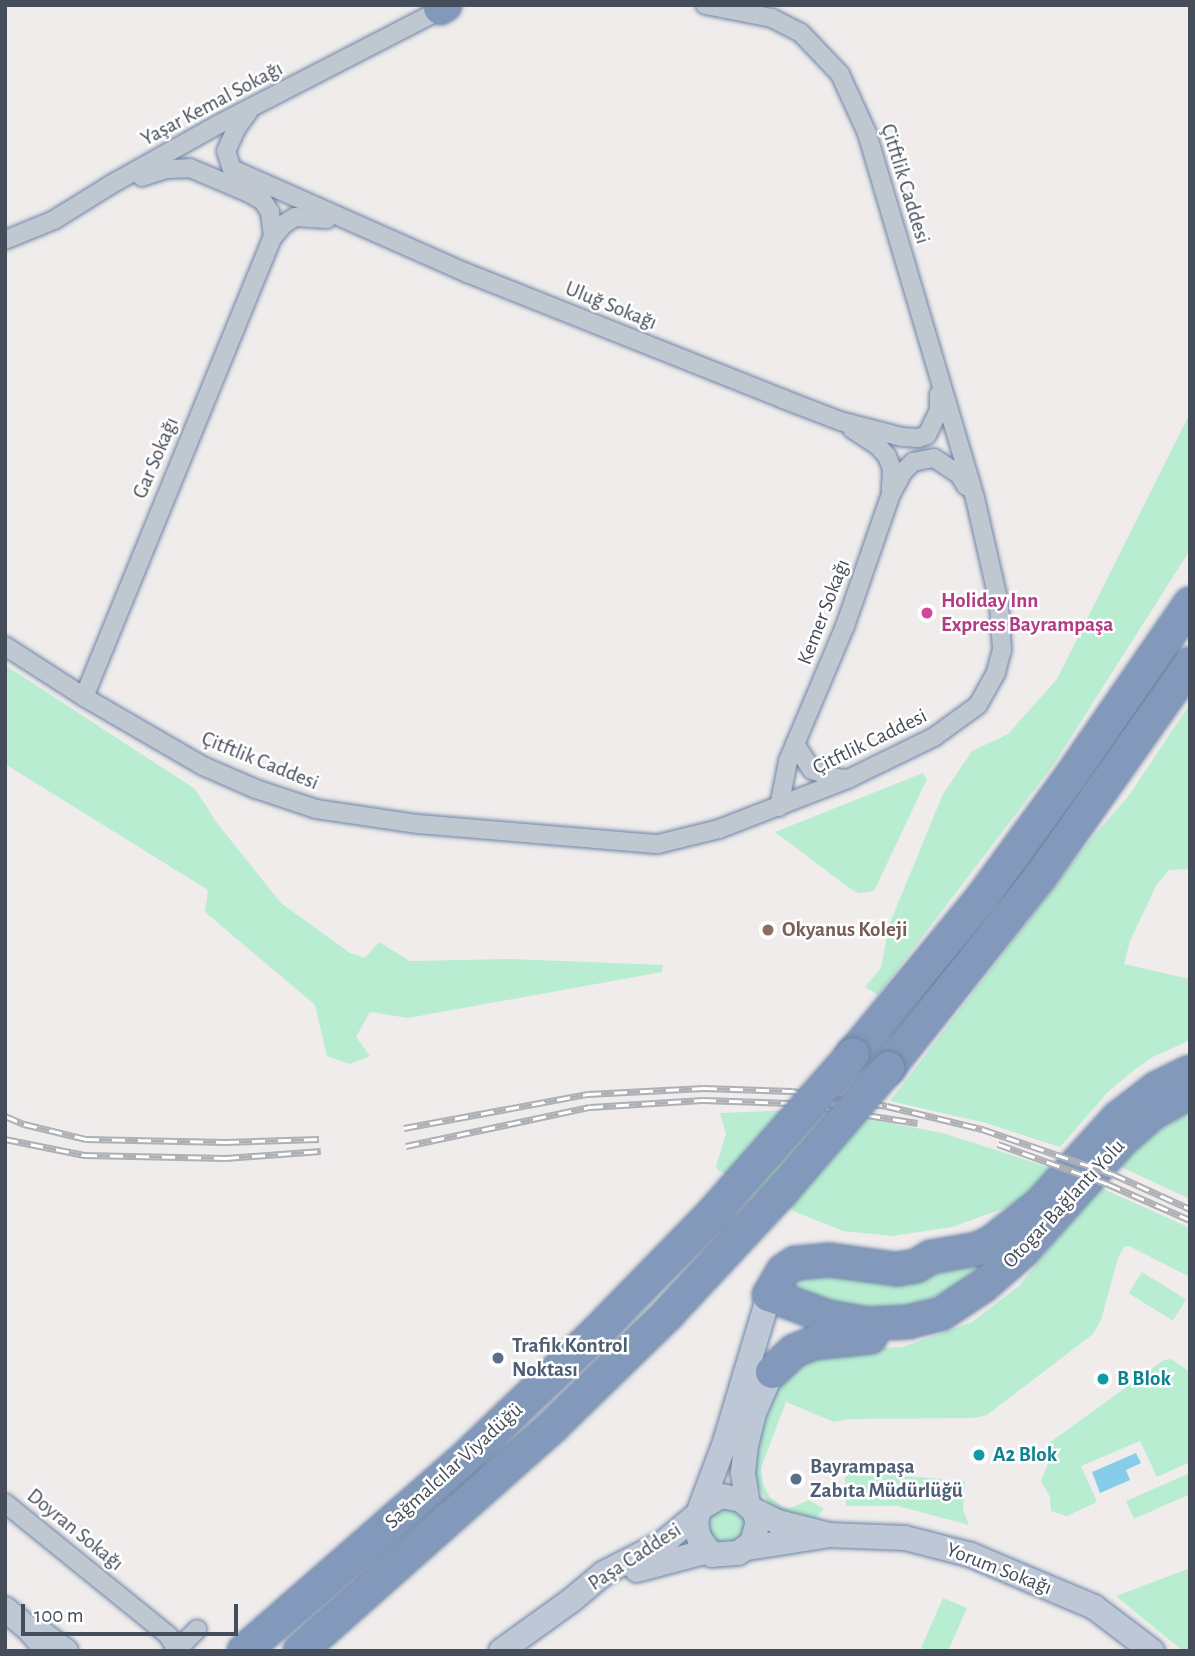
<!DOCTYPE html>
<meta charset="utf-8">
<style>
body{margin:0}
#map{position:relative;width:1195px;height:1656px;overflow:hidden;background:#efeceb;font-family:"Alegreya Sans",sans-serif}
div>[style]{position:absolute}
.green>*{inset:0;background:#b9edd1;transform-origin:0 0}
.water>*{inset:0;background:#86cdea}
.roads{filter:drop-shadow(0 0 2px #6e84a7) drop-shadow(0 0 2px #6e84a7)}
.street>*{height:18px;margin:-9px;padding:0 9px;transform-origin:9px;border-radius:9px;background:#bfc7d1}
.secondary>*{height:24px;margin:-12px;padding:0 12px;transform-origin:12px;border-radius:12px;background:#bec7d5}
.highway>*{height:32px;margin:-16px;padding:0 16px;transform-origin:16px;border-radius:16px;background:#8399bb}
.rail>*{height:7px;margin-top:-3.5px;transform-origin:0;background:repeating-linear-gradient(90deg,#fff 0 13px,#aeb0b6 0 26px);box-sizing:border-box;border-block:2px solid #aeb0b6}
.bridges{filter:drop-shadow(0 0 2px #6e84a7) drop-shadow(0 0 2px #6e84a7)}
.highway-bridge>*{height:32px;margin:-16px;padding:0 16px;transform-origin:16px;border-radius:16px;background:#8399bb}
.dots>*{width:19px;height:19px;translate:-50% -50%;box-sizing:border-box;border:4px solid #fff;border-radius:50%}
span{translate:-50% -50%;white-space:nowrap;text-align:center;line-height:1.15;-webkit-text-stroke:5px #fff;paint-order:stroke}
.street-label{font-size:21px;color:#444d59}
.hotel-label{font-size:21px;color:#b23c85;font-weight:700}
.left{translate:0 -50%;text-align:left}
.education-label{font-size:21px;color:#785e54;font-weight:700}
.service-label{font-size:21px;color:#4e5e75;font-weight:700}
.culture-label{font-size:21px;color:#0d838f;font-weight:700}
.frame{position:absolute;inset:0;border:7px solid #444d59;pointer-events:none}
.scale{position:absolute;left:21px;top:1604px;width:217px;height:32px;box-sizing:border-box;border:4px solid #444d59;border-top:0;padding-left:9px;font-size:21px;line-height:24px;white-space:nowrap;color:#444d59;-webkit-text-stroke:5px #fff;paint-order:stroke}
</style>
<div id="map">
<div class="green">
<i style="clip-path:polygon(1190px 413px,1190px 550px,1054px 764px,878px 995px,865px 987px,881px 968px,889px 925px,943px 794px,972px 751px,1008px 734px,1057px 679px)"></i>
<i style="clip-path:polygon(5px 665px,195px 789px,217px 823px,281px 903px,350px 953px,365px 958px,379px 942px,410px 961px,511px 959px,663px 965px,662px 972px,408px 1018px,370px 1012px,356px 1037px,370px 1056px,350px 1064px,327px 1056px,315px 1005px,205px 912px,208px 890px,5px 764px)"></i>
<i style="clip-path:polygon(1190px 704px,1190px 869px,1169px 870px,1157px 884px,1130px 941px,1124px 964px,1190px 979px,1190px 1040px,1153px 1057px,1134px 1070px,1108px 1092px,1060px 1147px,986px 1123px,890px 1101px,1095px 834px,1127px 798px)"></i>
<i style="clip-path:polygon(923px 773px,927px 779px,874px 891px,859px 893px,852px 890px,775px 832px)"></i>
<i style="clip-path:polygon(794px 1110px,878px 1121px,943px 1133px,1051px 1168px,1024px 1197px,1005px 1208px,952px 1227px,892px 1236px,843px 1231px,798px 1213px,718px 1170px,716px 1166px,726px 1134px,720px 1113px)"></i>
<i style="clip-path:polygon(1190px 1110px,1190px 1199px,1121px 1167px,1141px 1144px)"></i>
<i style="clip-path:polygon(1099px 1187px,1190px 1228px,1190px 1277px,1129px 1246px,1124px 1247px,1118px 1258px,1101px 1320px,1093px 1334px,987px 1415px,974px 1418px,848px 1419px,834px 1422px,786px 1402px,761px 1468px,763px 1485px,770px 1497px,783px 1507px,791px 1508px,809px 1500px,824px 1509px,814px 1520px,772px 1508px,758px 1487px,754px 1473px,759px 1437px,777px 1386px,785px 1373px,826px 1350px,903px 1347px,972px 1322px,1019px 1286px)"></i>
<i style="clip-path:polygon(1014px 1239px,948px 1291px,903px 1308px,873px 1312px,793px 1295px,788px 1279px,794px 1273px,922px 1277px,960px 1268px)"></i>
<i style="left:1142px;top:1272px;width:52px;height:25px;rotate:32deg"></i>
<i style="clip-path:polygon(1171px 1359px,1190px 1372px,1190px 1462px,1157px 1477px,1140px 1441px,1081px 1466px,1097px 1502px,1067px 1516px,1051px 1511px,1050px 1497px,1041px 1481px,1050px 1458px,1045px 1446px,1164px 1360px)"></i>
<i style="clip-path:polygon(845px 1471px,965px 1481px,963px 1510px,969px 1525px,898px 1506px,846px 1506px)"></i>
<i style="clip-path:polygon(1190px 1473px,1190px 1494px,1134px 1519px,1126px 1501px)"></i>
<i style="clip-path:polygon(723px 1507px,742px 1512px,748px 1531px,729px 1548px,712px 1539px,708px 1527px,712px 1514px)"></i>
<i style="clip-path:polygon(1190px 1568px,1190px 1651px,1183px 1651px,1116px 1596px)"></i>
<i style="clip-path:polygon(943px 1598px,967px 1608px,948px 1651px,928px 1651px,921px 1648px)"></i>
</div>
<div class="water">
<i style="clip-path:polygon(1136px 1453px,1141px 1463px,1126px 1470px,1130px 1480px,1100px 1493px,1092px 1472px)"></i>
</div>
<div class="roads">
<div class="street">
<i style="left:249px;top:111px;width:22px;rotate:126deg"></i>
<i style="left:236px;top:129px;width:24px;rotate:114deg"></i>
<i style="left:226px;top:151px;width:19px;rotate:72deg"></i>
<i style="left:232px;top:169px;width:257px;rotate:23.9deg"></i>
<i style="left:467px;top:273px;width:340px;rotate:21.7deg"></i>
<i style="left:783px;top:399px;width:61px;rotate:21.1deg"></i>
<i style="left:840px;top:421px;width:64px;rotate:14.5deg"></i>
<i style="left:902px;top:437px;width:16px;rotate:4deg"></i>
<i style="left:918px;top:438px;width:9px;rotate:-18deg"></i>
<i style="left:927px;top:435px;width:28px;rotate:-64deg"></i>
<i style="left:939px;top:410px;width:16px;rotate:-90deg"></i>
<i style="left:142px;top:177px;width:25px;rotate:-18deg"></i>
<i style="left:166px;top:169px;width:24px;rotate:-2deg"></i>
<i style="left:190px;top:168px;width:64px;rotate:23deg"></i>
<i style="left:249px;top:193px;width:16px;rotate:30deg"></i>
<i style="left:263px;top:201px;width:13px;rotate:58deg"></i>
<i style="left:270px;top:212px;width:25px;rotate:83deg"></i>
<i style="left:5px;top:240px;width:53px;rotate:-22.2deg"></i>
<i style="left:54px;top:220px;width:66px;rotate:-32deg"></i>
<i style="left:110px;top:185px;width:125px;rotate:-29.2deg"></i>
<i style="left:219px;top:124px;width:258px;rotate:-27.3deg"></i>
<i style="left:852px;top:429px;width:31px;rotate:33deg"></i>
<i style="left:878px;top:446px;width:13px;rotate:48deg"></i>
<i style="left:887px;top:456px;width:14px;rotate:69deg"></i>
<i style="left:892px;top:469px;width:22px;rotate:93deg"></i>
<i style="left:5px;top:646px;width:94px;rotate:32.8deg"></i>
<i style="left:84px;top:697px;width:138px;rotate:30.1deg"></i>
<i style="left:203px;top:766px;width:58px;rotate:23.5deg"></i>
<i style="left:256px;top:789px;width:63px;rotate:18.4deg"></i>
<i style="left:316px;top:809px;width:103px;rotate:8.4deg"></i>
<i style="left:418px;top:824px;width:241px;rotate:4.8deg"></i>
<i style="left:658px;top:844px;width:63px;rotate:-13.8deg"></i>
<i style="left:719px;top:829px;width:138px;rotate:-21.2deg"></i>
<i style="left:848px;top:779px;width:96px;rotate:-26deg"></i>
<i style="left:934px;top:737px;width:54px;rotate:-36deg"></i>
<i style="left:978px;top:705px;width:38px;rotate:-61deg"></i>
<i style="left:996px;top:672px;width:23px;rotate:-75deg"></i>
<i style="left:1002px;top:650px;width:47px;rotate:-93.7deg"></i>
<i style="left:999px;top:603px;width:108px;rotate:-102.9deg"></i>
<i style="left:975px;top:498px;width:381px;rotate:-106.5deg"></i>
<i style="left:867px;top:133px;width:65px;rotate:-114.6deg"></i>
<i style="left:840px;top:74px;width:57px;rotate:-133.6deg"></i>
<i style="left:801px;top:33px;width:33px;rotate:-153deg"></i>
<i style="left:772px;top:18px;width:68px;rotate:-169deg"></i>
<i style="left:84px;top:697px;width:497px;rotate:-67.7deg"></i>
<i style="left:273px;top:237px;width:17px;rotate:-50deg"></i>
<i style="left:284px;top:224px;width:13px;rotate:-32deg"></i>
<i style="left:295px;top:217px;width:32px;rotate:4deg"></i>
<i style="left:795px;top:744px;width:31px;rotate:57deg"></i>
<i style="left:812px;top:770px;width:25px;rotate:18deg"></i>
<i style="left:836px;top:778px;width:12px;rotate:5deg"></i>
<i style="left:779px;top:807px;width:47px;rotate:-78.9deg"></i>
<i style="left:788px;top:761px;width:147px;rotate:-67.1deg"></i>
<i style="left:845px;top:626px;width:140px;rotate:-70.8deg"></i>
<i style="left:891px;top:494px;width:26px;rotate:-61deg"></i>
<i style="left:904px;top:471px;width:13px;rotate:-45deg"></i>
<i style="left:913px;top:462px;width:21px;rotate:-11deg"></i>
<i style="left:934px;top:458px;width:30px;rotate:33deg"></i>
<i style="left:959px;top:474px;width:14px;rotate:60deg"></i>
<i style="left:5px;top:1503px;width:210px;rotate:39deg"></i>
<i style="left:168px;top:1635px;width:17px;rotate:59deg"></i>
<i style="left:177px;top:1650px;width:29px;rotate:-46deg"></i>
</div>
<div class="secondary">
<i style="left:748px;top:1505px;width:32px;rotate:-99deg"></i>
<i style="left:743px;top:1473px;width:28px;rotate:-84deg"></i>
<i style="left:746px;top:1445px;width:33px;rotate:-76deg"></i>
<i style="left:754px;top:1413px;width:45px;rotate:-66.3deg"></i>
<i style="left:701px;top:1508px;width:23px;rotate:-31deg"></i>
<i style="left:721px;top:1496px;width:20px;rotate:11deg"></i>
<i style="left:741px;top:1500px;width:16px;rotate:40deg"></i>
<i style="left:753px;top:1510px;width:12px;rotate:66deg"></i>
<i style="left:758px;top:1521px;width:23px;rotate:105deg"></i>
<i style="left:752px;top:1543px;width:17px;rotate:144deg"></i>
<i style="left:738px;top:1553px;width:26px;rotate:176deg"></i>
<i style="left:712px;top:1555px;width:21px;rotate:-127deg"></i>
<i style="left:699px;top:1538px;width:16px;rotate:-101deg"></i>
<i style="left:696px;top:1522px;width:8px;rotate:-76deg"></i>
<i style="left:698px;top:1514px;width:77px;rotate:-69.4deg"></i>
<i style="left:725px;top:1442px;width:153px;rotate:-73.3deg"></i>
<i style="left:829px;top:1535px;width:76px;rotate:2.3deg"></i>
<i style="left:905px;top:1538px;width:68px;rotate:14.4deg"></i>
<i style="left:971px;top:1555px;width:134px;rotate:22.9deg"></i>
<i style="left:1094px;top:1607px;width:73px;rotate:37.2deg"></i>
<i style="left:748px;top:1548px;width:82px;rotate:-9.1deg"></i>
<i style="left:829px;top:1535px;width:53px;rotate:-165.7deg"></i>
<i style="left:778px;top:1522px;width:28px;rotate:-154deg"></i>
<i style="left:637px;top:1570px;width:73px;rotate:-15deg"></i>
<i style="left:5px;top:1609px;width:33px;rotate:40deg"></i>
<i style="left:48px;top:1651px;width:28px;rotate:-131deg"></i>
<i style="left:30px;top:1630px;width:15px;rotate:20deg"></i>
<i style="left:44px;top:1635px;width:27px;rotate:36deg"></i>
<i style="left:177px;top:1651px;width:1px;rotate:-90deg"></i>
<i style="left:501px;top:1651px;width:89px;rotate:-35.8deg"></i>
<i style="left:573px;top:1599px;width:40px;rotate:-40deg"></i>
<i style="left:604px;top:1573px;width:66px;rotate:-27deg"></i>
<i style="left:663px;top:1543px;width:45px;rotate:-39.6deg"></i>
</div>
<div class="highway">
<i style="left:440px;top:8px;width:6px;rotate:-31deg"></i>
<i style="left:853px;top:1054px;width:202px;rotate:-50.4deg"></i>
<i style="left:982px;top:898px;width:152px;rotate:-53.8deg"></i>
<i style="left:1072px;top:775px;width:208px;rotate:-55.4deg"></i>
<i style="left:888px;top:1068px;width:244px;rotate:-51.5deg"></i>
<i style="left:1040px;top:877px;width:261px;rotate:-54.8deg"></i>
<i style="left:1190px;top:1072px;width:37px;rotate:154deg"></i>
<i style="left:1157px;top:1088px;width:49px;rotate:142.4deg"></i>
<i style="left:1118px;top:1118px;width:116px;rotate:132.2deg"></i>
<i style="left:1040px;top:1204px;width:61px;rotate:141.6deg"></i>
<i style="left:992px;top:1242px;width:17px;rotate:155deg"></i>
<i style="left:977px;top:1249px;width:47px;rotate:170.1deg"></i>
<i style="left:931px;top:1257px;width:17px;rotate:149deg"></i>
<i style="left:916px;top:1266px;width:20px;rotate:171deg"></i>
<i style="left:896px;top:1269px;width:68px;rotate:-172.3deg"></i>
<i style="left:829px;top:1260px;width:34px;rotate:175deg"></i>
<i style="left:795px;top:1263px;width:14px;rotate:146deg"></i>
<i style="left:783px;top:1271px;width:28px;rotate:120deg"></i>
<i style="left:769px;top:1295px;width:63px;rotate:20.4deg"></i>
<i style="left:828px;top:1317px;width:39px;rotate:10deg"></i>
<i style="left:866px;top:1324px;width:42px;rotate:-2.7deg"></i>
<i style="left:908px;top:1322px;width:34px;rotate:-14deg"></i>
<i style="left:941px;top:1314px;width:50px;rotate:-33.7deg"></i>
<i style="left:983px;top:1286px;width:53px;rotate:-41.2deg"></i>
<i style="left:1023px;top:1251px;width:149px;rotate:-48.3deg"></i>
<i style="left:1122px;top:1140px;width:40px;rotate:-41deg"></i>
<i style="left:1152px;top:1114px;width:44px;rotate:-30.1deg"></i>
<i style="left:772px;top:1372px;width:30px;rotate:-44deg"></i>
<i style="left:794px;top:1351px;width:22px;rotate:-22deg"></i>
<i style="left:814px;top:1343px;width:57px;rotate:-6deg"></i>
</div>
</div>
<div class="rail">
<i style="left:5px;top:1116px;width:21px;rotate:23deg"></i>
<i style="left:24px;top:1124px;width:64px;rotate:13.6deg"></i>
<i style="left:86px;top:1139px;width:140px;rotate:1.2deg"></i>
<i style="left:226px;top:1142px;width:93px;rotate:-1.8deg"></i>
<i style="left:404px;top:1128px;width:187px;rotate:-10.5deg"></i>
<i style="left:588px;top:1094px;width:116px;rotate:-3deg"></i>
<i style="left:704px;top:1088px;width:88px;rotate:2deg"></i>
<i style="left:792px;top:1091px;width:96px;rotate:9deg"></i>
<i style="left:887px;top:1106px;width:98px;rotate:13.6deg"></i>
<i style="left:982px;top:1129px;width:139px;rotate:19deg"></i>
<i style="left:1113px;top:1174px;width:85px;rotate:24.4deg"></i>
<i style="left:5px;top:1139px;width:81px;rotate:11.4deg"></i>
<i style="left:84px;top:1155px;width:142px;rotate:1.2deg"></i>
<i style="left:226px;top:1158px;width:95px;rotate:-4.2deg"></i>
<i style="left:998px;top:1144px;width:117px;rotate:20deg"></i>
<i style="left:1108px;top:1184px;width:90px;rotate:23.7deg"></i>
<i style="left:406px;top:1146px;width:188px;rotate:-12deg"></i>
<i style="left:590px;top:1107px;width:113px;rotate:-3.5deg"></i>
<i style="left:703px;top:1100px;width:87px;rotate:2deg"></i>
<i style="left:790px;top:1103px;width:129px;rotate:8.9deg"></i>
</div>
<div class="bridges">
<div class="highway-bridge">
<i style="left:244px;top:1651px;width:288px;rotate:-41.1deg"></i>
<i style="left:461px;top:1462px;width:188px;rotate:-43.7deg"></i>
<i style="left:597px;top:1332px;width:166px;rotate:-45.7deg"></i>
<i style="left:713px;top:1213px;width:212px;rotate:-48.6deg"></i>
<i style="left:300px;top:1651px;width:339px;rotate:-41.6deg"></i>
<i style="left:553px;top:1426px;width:161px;rotate:-44.2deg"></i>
<i style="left:668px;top:1314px;width:171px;rotate:-47.1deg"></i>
<i style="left:784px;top:1189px;width:160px;rotate:-49.3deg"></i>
</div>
</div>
<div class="dots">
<i style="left:927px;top:613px;background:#d1479c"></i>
<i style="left:768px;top:930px;background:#8d6e63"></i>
<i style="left:498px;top:1358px;background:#5c6f8a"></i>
<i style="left:1103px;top:1379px;background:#0f9aa8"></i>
<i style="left:979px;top:1455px;background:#0f9aa8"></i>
<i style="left:796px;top:1479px;background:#5c6f8a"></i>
</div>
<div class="street-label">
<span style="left:212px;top:104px;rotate:-28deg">Yaşar Kemal Sokağı</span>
<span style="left:905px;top:184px;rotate:73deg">Çitftlik Caddesi</span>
<span style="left:611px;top:306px;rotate:22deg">Uluğ Sokağı</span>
<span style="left:156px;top:458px;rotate:-67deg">Gar Sokağı</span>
<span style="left:824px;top:612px;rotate:-69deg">Kemer Sokağı</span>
<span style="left:870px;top:742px;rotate:-26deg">Çitftlik Caddesi</span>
<span style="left:260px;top:761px;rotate:22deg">Çitftlik Caddesi</span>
<span style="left:1064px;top:1204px;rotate:-47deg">Otogar Bağlantı Yolu</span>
<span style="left:454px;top:1466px;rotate:-42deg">Sağmalcılar Viyadüğü</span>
<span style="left:75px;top:1530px;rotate:39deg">Doyran Sokağı</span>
<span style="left:635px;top:1557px;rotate:-33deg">Paşa Caddesi</span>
<span style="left:999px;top:1569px;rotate:21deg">Yorum Sokağı</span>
</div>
<div class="hotel-label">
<span class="left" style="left:941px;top:613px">Holiday Inn<br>Express Bayrampaşa</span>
</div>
<div class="education-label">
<span class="left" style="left:782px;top:930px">Okyanus Koleji</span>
</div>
<div class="service-label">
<span class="left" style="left:512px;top:1358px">Trafik Kontrol<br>Noktası</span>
<span class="left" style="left:810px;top:1479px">Bayrampaşa<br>Zabıta Müdürlüğü</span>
</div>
<div class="culture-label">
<span class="left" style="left:1117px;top:1379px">B Blok</span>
<span class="left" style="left:993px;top:1455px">A2 Blok</span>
</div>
<div class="frame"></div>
<div class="scale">100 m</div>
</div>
